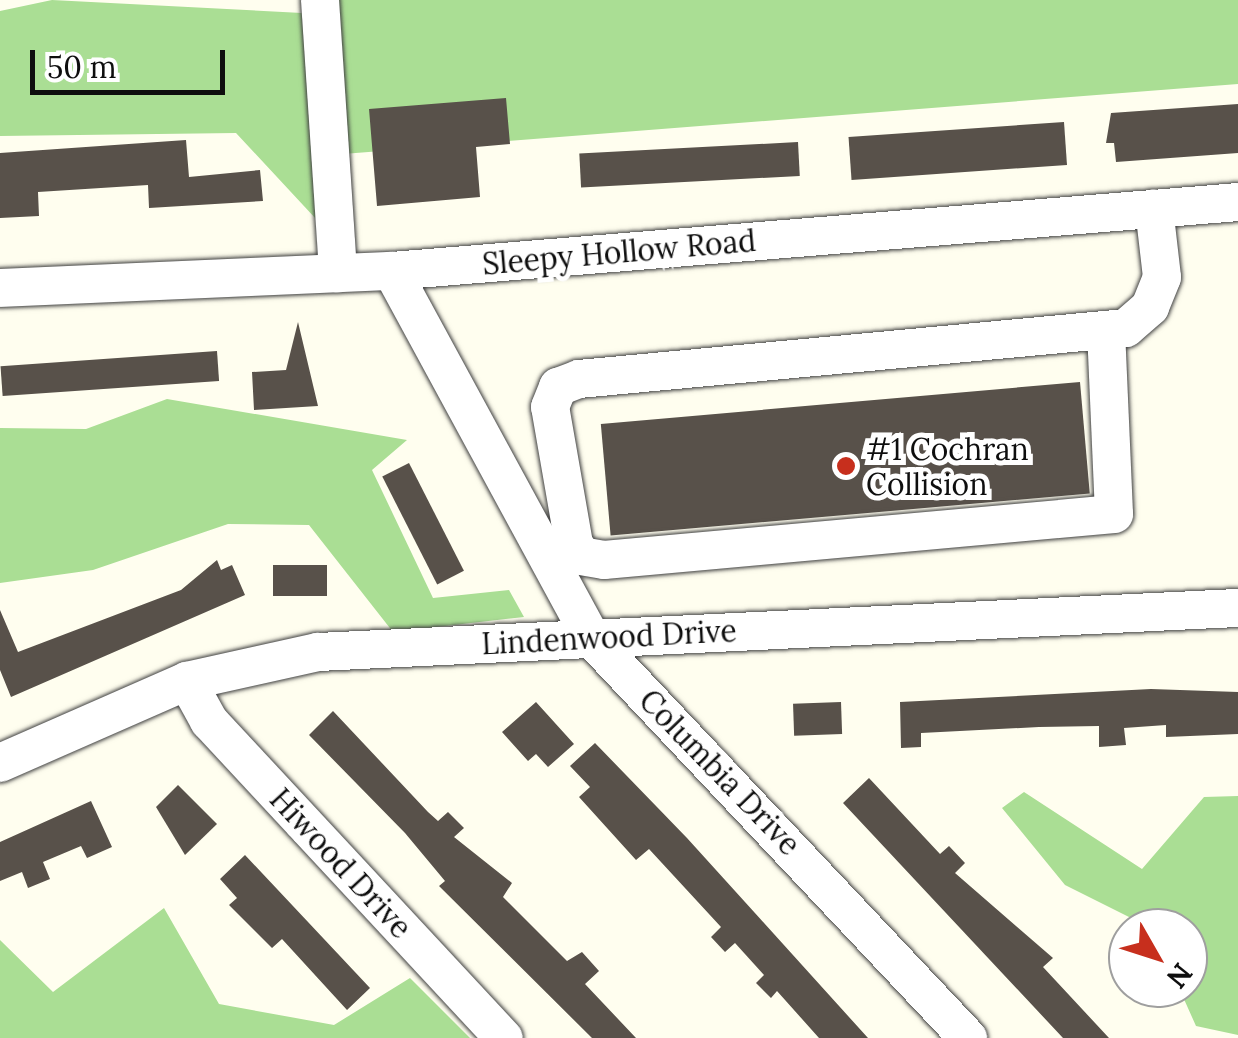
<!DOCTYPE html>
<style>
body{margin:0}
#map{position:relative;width:1238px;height:1038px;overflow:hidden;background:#fffeef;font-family:Lora,serif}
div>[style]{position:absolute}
.forest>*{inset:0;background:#aade94}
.building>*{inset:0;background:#58514a;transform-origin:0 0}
.roads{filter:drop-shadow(0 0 2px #414141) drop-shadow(0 0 2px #414141)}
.minor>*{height:38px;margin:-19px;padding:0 19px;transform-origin:19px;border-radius:19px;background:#fff}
.dots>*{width:28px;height:28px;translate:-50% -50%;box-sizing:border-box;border:5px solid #fff;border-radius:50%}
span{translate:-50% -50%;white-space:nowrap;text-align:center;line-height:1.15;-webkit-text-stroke:10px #fff;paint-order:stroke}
.street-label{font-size:30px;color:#0e0e0e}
.poi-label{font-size:30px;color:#0e0e0e}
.left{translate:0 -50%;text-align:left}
.north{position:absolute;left:1108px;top:908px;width:100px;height:100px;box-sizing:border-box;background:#fff;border:2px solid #9f9f9f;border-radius:50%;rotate:129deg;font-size:28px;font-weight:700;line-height:40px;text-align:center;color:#0e0e0e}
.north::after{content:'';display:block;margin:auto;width:35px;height:45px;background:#c72f1d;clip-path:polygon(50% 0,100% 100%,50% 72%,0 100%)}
.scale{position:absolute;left:30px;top:50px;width:195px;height:45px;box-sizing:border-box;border:5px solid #0e0e0e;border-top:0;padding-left:12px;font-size:30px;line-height:35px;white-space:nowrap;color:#0e0e0e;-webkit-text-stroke:8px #fff;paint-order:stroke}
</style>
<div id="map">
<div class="forest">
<i style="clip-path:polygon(52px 0,302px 13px,316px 219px,236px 133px,0 136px,0 11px)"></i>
<i style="clip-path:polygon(318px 0,1238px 0,1238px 84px,330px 155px)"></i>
<i style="clip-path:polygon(167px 399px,407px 440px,372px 470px,433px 598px,509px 590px,524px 617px,393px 632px,309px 525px,228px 524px,93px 570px,0 583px,0 428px,86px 429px)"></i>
<i style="clip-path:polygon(1024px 792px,1142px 869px,1204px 797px,1238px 796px,1238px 1035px,1196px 1026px,1179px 988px,1188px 988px,1188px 928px,1151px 928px,1065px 885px,1002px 808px)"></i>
<i style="clip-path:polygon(164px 908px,219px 1004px,334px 1025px,410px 978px,470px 1038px,0 1038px,0 940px,53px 992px)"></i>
</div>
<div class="building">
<i style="clip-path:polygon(506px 98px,510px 144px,476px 147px,480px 197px,377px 206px,369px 109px)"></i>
<i style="clip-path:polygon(1238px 104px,1238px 153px,1116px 162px,1114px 143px,1106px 143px,1111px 113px)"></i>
<i style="left:1064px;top:122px;width:43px;height:216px;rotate:86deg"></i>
<i style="clip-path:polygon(186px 140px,189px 177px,260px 170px,263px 201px,149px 208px,148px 185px,38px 192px,39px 216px,0 218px,0 153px)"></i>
<i style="left:798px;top:142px;width:34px;height:219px;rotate:87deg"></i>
<i style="clip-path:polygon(298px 322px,318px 406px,254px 410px,252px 372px,286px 370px)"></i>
<i style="left:217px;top:351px;width:30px;height:217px;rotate:86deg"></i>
<i style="left:1080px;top:382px;width:112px;height:481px;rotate:85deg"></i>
<i style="left:409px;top:463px;width:121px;height:30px;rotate:63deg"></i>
<i style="clip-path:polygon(217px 560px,221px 570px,232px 565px,245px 595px,11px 697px,0 670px,0 610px,18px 652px,181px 590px)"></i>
<i style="left:273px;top:565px;width:54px;height:31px"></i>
<i style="clip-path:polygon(1151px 689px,1238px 692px,1238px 734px,1166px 737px,1166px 725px,1124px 728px,1126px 745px,1099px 747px,1099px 726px,1039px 727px,921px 733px,921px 747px,901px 748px,900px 702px)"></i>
<i style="clip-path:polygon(536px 702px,574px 744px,548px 767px,536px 754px,528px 761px,502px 732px)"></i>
<i style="left:841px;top:702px;width:32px;height:48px;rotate:88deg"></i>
<i style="clip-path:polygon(333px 711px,428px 812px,438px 821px,448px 812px,464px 828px,454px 837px,512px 883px,503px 897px,567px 961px,582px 952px,599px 971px,585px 984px,636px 1038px,592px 1038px,439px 886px,445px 881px,405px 833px,309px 735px)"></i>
<i style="clip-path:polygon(595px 743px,687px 838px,868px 1038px,819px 1038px,777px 991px,771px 998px,756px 983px,764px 975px,735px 943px,725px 952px,711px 937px,721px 927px,649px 849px,636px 860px,579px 797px,590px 787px,570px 766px)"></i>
<i style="clip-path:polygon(869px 778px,940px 854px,949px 846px,965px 863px,955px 873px,1053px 958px,1043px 967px,1109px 1038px,1063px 1038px,843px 803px)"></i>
<i style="clip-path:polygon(178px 785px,217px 824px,185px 855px,156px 807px)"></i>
<i style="clip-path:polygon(91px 801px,112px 847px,87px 858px,81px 846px,43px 862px,50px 879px,28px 888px,22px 872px,0 881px,0 842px)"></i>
<i style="clip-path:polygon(245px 855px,370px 988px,347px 1010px,282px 939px,272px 948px,229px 905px,237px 898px,220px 879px)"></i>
</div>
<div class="roads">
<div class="minor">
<i style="left:320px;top:0;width:274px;rotate:86.2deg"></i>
<i style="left:392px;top:271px;width:417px;rotate:61.5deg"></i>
<i style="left:591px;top:638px;width:550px;rotate:46.7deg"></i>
<i style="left:0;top:288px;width:392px;rotate:-2.5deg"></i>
<i style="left:392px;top:271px;width:849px;rotate:-4.66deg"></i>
<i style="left:1106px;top:330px;width:184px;rotate:87.5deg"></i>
<i style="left:1114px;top:514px;width:512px;rotate:174.85deg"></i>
<i style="left:604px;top:560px;width:22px;rotate:-170deg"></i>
<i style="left:582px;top:556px;width:14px;rotate:-124deg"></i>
<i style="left:574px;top:544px;width:139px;rotate:-99.9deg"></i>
<i style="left:550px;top:407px;width:22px;rotate:-68deg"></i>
<i style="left:558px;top:387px;width:22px;rotate:-21deg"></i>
<i style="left:579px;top:379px;width:549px;rotate:-5.33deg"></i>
<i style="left:1126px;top:328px;width:32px;rotate:-41deg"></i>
<i style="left:1150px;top:307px;width:32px;rotate:-68deg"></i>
<i style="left:1162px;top:277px;width:69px;rotate:-96.6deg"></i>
<i style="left:187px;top:681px;width:46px;rotate:61.2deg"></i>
<i style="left:209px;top:721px;width:433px;rotate:47.1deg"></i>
<i style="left:0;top:763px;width:204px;rotate:-23.7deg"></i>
<i style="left:187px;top:681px;width:134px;rotate:-12.5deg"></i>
<i style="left:318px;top:652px;width:921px;rotate:-2.74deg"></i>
</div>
</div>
<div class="dots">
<i style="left:846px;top:466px;background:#c72f1d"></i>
</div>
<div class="street-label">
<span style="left:619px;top:252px;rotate:-5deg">Sleepy Hollow Road</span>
<span style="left:609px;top:637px;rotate:-3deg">Lindenwood Drive</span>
<span style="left:720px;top:772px;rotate:46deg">Columbia Drive</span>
<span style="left:341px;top:863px;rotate:47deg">Hiwood Drive</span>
</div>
<div class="poi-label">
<span class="left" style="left:866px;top:466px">#1 Cochran<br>Collision</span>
</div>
<div class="north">N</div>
<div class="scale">50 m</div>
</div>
